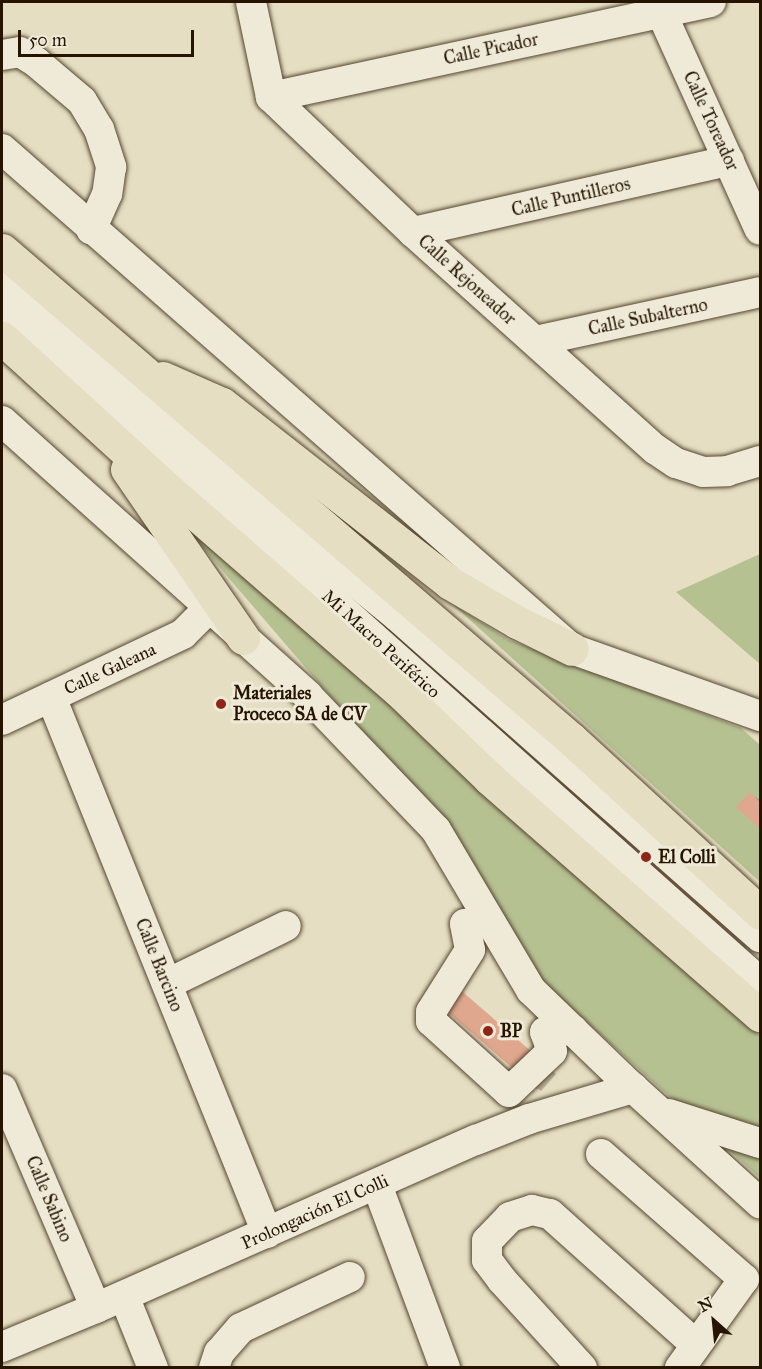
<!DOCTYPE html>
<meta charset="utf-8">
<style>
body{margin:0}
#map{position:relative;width:762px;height:1369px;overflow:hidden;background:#e5dec2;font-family:"IM FELL Great Primer",serif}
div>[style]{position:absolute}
.green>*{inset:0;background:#b6c192}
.shadow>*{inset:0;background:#0003}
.building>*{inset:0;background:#dfa78d;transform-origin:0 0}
.roads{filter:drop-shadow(0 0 2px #564630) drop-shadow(0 0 2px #564630)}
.minor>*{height:30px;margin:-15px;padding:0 15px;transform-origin:15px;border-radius:15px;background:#eeead7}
.highway>*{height:33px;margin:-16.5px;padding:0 16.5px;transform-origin:16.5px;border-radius:16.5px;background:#e5dec2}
.dots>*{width:16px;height:16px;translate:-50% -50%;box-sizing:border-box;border:3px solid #eeead7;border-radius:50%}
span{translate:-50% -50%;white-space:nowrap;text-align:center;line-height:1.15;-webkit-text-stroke:6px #eeead7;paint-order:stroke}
.street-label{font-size:18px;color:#261400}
.poi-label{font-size:18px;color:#261400;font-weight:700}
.left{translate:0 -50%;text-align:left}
.frame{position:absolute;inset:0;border:3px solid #261400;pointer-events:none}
.north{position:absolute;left:684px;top:1291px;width:60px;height:60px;-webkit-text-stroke:4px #eeead7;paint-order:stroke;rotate:333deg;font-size:16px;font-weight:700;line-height:24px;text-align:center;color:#261400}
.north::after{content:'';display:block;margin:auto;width:21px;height:27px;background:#261400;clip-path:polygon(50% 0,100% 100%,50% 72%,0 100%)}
.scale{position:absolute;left:18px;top:30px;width:176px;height:27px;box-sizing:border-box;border:3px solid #261400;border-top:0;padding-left:8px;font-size:18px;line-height:21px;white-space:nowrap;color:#261400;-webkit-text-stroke:4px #eeead7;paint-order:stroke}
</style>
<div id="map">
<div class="green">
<i style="clip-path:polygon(160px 498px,760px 1036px,760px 1178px,542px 982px,446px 821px,336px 703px)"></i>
<i style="clip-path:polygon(760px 554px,760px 664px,676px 592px)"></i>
<i style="clip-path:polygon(451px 603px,507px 639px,741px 728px,760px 745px,760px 882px)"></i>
</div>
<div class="shadow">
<i style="clip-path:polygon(578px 779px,748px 931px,745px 951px)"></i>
<i style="clip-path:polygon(750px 794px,760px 800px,760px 827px,738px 807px)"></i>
<i style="clip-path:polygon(446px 978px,556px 1074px,541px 1091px,537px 1088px)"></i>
</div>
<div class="building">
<i style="clip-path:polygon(563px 768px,733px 921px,730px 944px,558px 792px)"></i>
<i style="clip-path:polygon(750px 792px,760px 802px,760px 829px,736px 807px)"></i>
<i style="left:441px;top:973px;width:149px;height:25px;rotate:41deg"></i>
</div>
<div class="roads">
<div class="minor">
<i style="left:251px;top:2px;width:97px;rotate:78.1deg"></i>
<i style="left:271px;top:97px;width:196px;rotate:43.6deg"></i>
<i style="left:413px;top:232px;width:325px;rotate:41.9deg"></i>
<i style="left:655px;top:449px;width:25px;rotate:34deg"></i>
<i style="left:676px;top:463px;width:28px;rotate:18deg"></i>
<i style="left:703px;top:472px;width:24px;rotate:-2deg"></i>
<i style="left:727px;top:471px;width:34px;rotate:-17deg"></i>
<i style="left:661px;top:12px;width:239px;rotate:65.6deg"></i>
<i style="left:2px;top:55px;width:18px;rotate:-9deg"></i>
<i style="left:20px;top:52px;width:19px;rotate:32deg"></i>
<i style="left:36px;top:62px;width:60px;rotate:40.3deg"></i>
<i style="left:82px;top:101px;width:33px;rotate:59deg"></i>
<i style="left:99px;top:129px;width:40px;rotate:72deg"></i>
<i style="left:111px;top:167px;width:27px;rotate:98deg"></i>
<i style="left:107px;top:194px;width:39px;rotate:114deg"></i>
<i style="left:271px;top:97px;width:450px;rotate:-12.2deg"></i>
<i style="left:2px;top:149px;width:758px;rotate:41.26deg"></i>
<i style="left:572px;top:649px;width:200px;rotate:19.6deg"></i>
<i style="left:413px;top:232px;width:324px;rotate:-12.7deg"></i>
<i style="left:2px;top:273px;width:327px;rotate:42deg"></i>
<i style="left:245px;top:492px;width:196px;rotate:39.2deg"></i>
<i style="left:397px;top:616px;width:485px;rotate:41.5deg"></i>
<i style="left:2px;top:306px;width:1016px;rotate:41.73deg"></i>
<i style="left:536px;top:341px;width:229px;rotate:-12.3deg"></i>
<i style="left:2px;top:421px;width:411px;rotate:41.9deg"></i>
<i style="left:308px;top:696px;width:185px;rotate:46.3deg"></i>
<i style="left:436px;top:830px;width:186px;rotate:59.3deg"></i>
<i style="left:531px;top:990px;width:125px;rotate:44deg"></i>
<i style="left:621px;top:1077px;width:188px;rotate:42.2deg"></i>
<i style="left:51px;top:697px;width:578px;rotate:68.05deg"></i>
<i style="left:2px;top:720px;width:200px;rotate:-25.4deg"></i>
<i style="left:183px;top:634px;width:38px;rotate:-45deg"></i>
<i style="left:488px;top:921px;width:23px;rotate:173deg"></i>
<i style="left:465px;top:924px;width:26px;rotate:79deg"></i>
<i style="left:470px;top:950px;width:73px;rotate:122.2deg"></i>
<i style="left:431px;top:1012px;width:9px;rotate:90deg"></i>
<i style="left:431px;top:1021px;width:105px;rotate:42.3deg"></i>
<i style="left:509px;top:1092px;width:59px;rotate:-43.6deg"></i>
<i style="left:552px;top:1051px;width:20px;rotate:-110deg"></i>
<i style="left:545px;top:1032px;width:28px;rotate:-4deg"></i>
<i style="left:167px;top:984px;width:132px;rotate:-26deg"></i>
<i style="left:2px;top:1089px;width:238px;rotate:66.8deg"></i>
<i style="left:669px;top:1114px;width:96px;rotate:17.7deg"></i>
<i style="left:601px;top:1154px;width:190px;rotate:41.2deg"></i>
<i style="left:744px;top:1279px;width:110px;rotate:125.7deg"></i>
<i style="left:377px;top:1185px;width:195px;rotate:69.6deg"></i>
<i style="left:124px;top:1296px;width:78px;rotate:68.1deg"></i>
<i style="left:2px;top:1347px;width:102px;rotate:-22.5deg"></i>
<i style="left:96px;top:1308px;width:415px;rotate:-23.9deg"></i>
<i style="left:476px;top:1140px;width:57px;rotate:-21.6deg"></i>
<i style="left:529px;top:1119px;width:109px;rotate:-16.6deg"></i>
<i style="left:214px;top:1368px;width:16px;rotate:-72deg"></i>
<i style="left:219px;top:1353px;width:33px;rotate:-49deg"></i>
<i style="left:241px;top:1328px;width:120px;rotate:-25.1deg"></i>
<i style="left:582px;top:1368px;width:119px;rotate:-132.3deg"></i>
<i style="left:502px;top:1280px;width:25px;rotate:-127deg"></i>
<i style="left:487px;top:1260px;width:19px;rotate:-90deg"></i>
<i style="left:487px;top:1241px;width:33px;rotate:-46deg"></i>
<i style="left:510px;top:1217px;width:23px;rotate:-18deg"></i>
<i style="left:532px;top:1210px;width:18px;rotate:13deg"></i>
<i style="left:550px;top:1214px;width:196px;rotate:41.9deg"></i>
</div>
<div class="highway">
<i style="left:2px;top:250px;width:750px;rotate:40.68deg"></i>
<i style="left:571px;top:739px;width:257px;rotate:42.6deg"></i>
<i style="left:2px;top:338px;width:219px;rotate:42.4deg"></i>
<i style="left:164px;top:486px;width:310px;rotate:41.1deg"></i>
<i style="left:398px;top:690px;width:127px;rotate:44deg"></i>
<i style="left:489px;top:778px;width:360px;rotate:41.2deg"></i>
<i style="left:163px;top:378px;width:64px;rotate:23.8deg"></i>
<i style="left:222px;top:404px;width:290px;rotate:38.1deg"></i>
<i style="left:450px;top:583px;width:78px;rotate:30.2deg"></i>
<i style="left:517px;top:622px;width:61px;rotate:26.1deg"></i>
<i style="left:127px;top:469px;width:205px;rotate:55.5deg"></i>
</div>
</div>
<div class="dots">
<i style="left:221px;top:704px;background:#8f2418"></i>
<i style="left:646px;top:857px;background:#8f2418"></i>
<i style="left:488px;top:1031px;background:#8f2418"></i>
</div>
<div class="street-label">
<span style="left:491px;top:49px;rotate:-12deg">Calle Picador</span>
<span style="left:711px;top:121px;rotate:65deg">Calle Toreador</span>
<span style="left:571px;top:197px;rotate:-13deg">Calle Puntilleros</span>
<span style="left:467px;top:280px;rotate:42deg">Calle Rejoneador</span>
<span style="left:648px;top:317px;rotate:-12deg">Calle Subalterno</span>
<span style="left:381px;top:644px;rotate:42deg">Mi Macro Periférico</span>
<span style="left:110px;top:669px;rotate:-25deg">Calle Galeana</span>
<span style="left:159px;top:965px;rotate:68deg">Calle Barcino</span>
<span style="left:49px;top:1199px;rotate:67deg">Calle Sabino</span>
<span style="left:315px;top:1212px;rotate:-24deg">Prolongación El Colli</span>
</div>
<div class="poi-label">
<span class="left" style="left:233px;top:704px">Materiales<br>Proceco SA de CV</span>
<span class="left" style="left:658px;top:857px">El Colli</span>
<span class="left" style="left:500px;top:1031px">BP</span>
</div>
<div class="frame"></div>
<div class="north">N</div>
<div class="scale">50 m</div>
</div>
